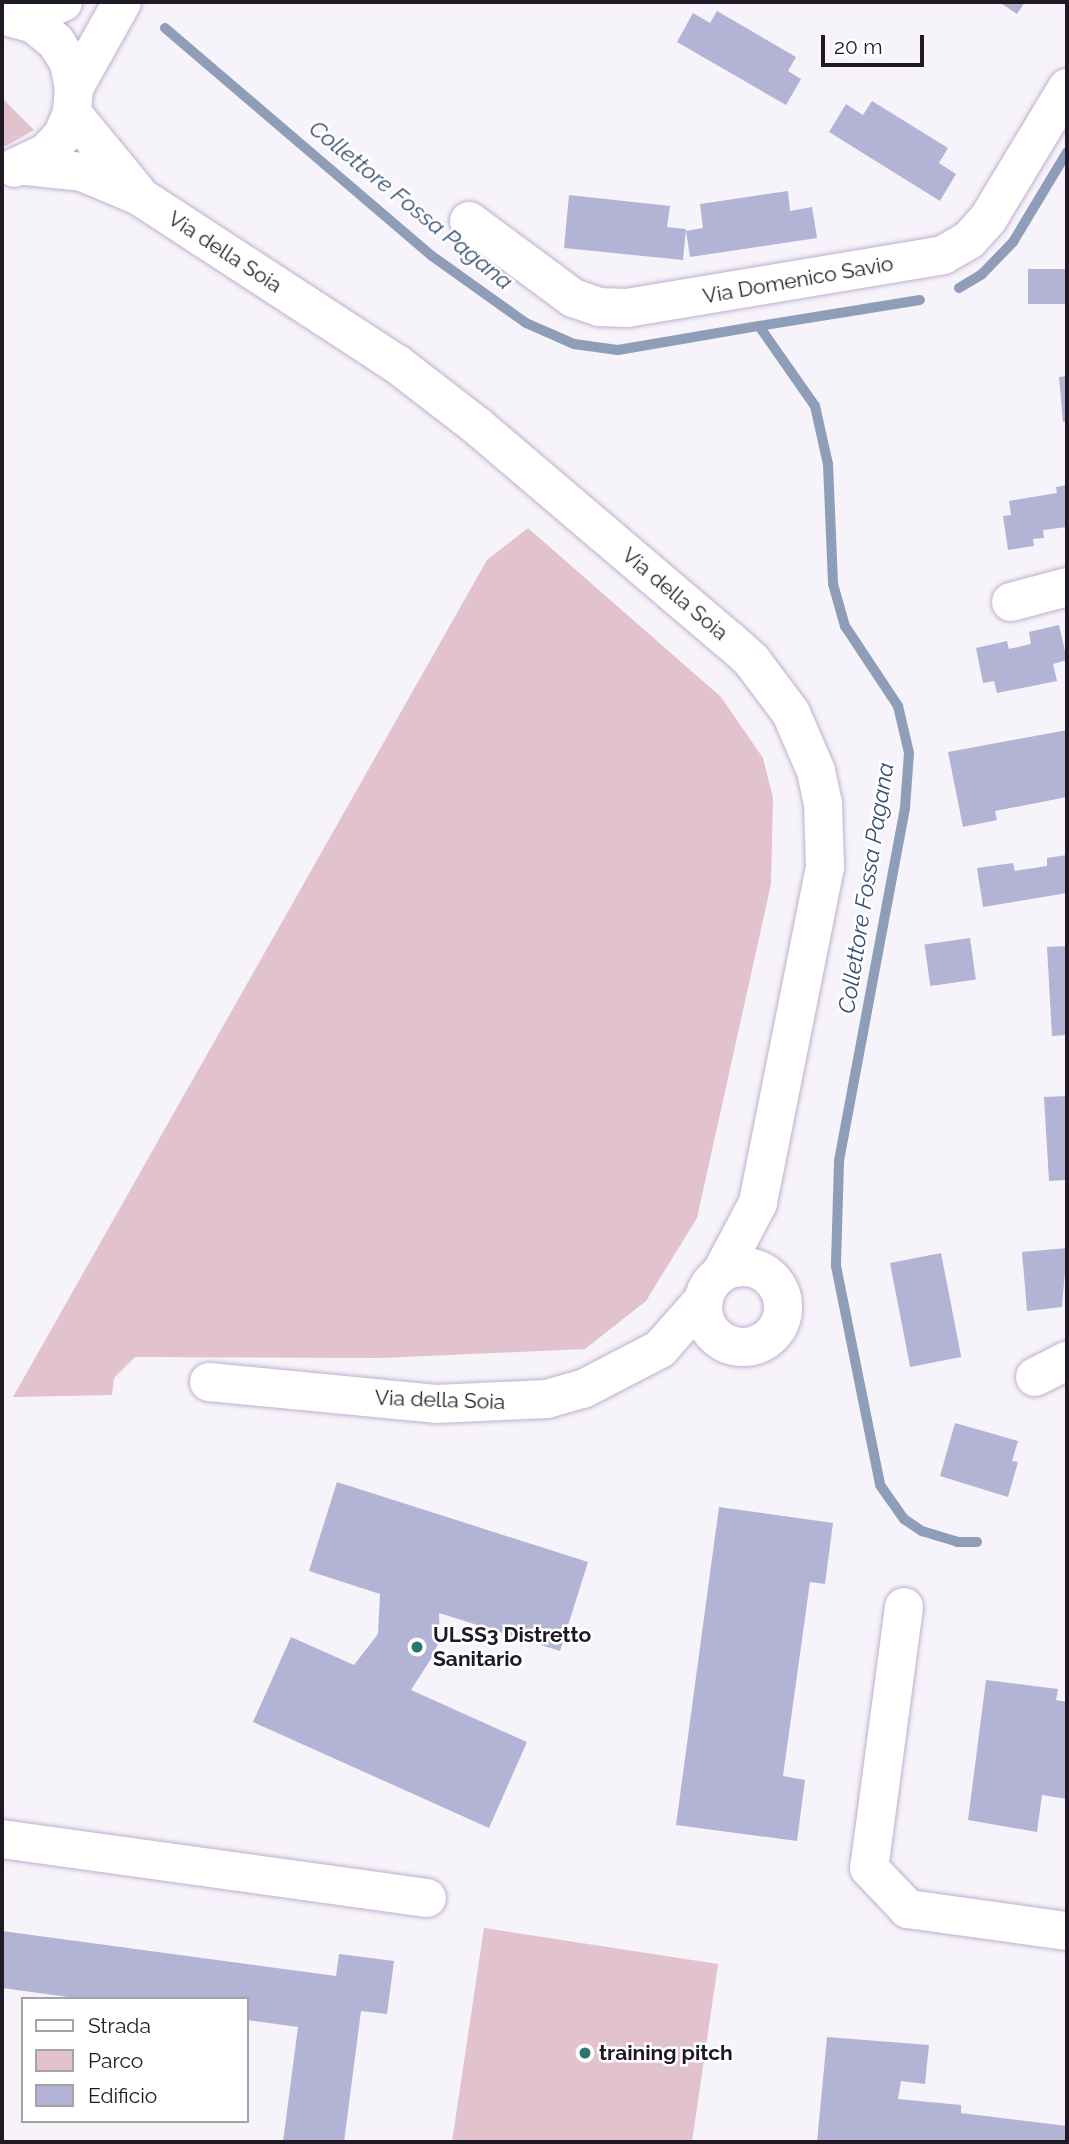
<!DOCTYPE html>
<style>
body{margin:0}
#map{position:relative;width:1069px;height:2144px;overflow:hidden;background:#f7f3fa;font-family:Raleway,sans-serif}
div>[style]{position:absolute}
.green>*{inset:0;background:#e2c2cc}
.stream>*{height:10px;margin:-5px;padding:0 5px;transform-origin:5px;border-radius:5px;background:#8f9eb8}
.building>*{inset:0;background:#b3b3d6;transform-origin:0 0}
.roads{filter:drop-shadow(0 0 2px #c0afcf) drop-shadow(0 0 2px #c0afcf)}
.minor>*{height:38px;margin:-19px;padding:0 19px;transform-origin:19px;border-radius:19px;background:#fff}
.minor>.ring{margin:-19px;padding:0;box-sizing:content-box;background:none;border:38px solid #fff;border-radius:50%}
.dots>*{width:19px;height:19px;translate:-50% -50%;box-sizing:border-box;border:4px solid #fff;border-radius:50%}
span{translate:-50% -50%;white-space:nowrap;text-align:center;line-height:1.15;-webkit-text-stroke:5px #fff;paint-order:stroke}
.street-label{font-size:21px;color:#201925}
.poi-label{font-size:21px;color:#201925;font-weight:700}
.left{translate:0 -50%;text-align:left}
.water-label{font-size:23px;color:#364d74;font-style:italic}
.frame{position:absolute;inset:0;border:4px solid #201925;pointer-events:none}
.legend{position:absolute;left:21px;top:1997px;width:228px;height:126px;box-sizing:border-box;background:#fff;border:2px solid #a6a3a8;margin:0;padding:9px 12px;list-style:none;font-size:21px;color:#201925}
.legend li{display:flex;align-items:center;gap:14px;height:35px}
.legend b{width:35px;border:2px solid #a6a3a8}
.scale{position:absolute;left:821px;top:35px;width:103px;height:32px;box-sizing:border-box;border:4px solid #201925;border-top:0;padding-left:9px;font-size:21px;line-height:24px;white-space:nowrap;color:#201925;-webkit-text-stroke:5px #fff;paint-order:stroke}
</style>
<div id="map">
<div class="green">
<i style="clip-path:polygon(2px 98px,34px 130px,6px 146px,2px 146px)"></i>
<i style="clip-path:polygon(528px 528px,721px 697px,763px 758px,773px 798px,771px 884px,697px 1218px,646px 1301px,585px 1349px,381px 1358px,135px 1357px,114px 1378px,112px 1395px,13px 1397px,487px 560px)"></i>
<i style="clip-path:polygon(484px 1928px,718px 1964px,692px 2142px,452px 2142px)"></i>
</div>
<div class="stream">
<i style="left:165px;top:28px;width:351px;rotate:40.5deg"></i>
<i style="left:432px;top:256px;width:115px;rotate:35.5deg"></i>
<i style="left:526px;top:323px;width:52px;rotate:23.6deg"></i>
<i style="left:574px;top:344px;width:44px;rotate:7.8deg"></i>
<i style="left:618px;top:350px;width:143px;rotate:-9.7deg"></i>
<i style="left:759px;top:326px;width:98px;rotate:55deg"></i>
<i style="left:815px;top:406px;width:59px;rotate:77.4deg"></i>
<i style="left:828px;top:464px;width:120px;rotate:87.6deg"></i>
<i style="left:833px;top:584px;width:44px;rotate:74.1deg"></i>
<i style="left:845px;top:626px;width:96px;rotate:56.5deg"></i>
<i style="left:898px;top:706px;width:48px;rotate:76.8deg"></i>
<i style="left:909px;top:753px;width:55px;rotate:94.2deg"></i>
<i style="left:905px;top:808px;width:360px;rotate:100.6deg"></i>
<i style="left:839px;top:1162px;width:104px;rotate:91.7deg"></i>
<i style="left:836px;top:1266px;width:223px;rotate:78.6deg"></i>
<i style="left:880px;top:1485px;width:42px;rotate:54.8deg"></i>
<i style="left:904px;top:1519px;width:22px;rotate:34deg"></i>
<i style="left:922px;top:1531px;width:37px;rotate:17deg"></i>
<i style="left:957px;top:1542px;width:20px"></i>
<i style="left:959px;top:288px;width:27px;rotate:-31deg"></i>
<i style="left:982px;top:274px;width:45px;rotate:-45.9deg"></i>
<i style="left:1013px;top:242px;width:105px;rotate:-59deg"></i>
<i style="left:759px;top:326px;width:163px;rotate:-9.2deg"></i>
</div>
<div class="building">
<i style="clip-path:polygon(999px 2px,1025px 2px,1017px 14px)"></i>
<i style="clip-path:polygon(717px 11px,796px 57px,788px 71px,801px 79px,786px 105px,677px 42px,693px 13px,710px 23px)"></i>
<i style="clip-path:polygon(872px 101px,948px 148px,939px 163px,956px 174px,940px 201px,829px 132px,846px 104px,863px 115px)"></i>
<i style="clip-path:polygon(788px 191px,790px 211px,812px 207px,817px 238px,690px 257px,686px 231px,703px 228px,700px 204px)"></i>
<i style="clip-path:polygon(569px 195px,670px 206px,667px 227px,686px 229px,683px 260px,564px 248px)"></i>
<i style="left:1067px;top:269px;width:35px;height:39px;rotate:90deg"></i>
<i style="clip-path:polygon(1067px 376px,1067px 422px,1063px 422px,1059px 377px)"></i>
<i style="clip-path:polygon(1067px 485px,1067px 527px,1043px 530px,1044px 538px,1033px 539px,1034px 546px,1008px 550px,1003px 516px,1011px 515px,1009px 501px,1057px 493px,1056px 487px)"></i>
<i style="clip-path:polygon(1059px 625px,1067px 660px,1053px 664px,1057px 681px,997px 693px,994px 681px,983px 683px,976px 648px,1007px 641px,1009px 649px,1031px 644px,1029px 632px)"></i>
<i style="clip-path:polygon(1067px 730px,1067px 797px,995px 811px,997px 820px,963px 827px,948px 752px)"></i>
<i style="clip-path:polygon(1067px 855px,1067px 893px,983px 907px,977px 868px,1013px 863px,1015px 871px,1047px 866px,1047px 858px)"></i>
<i style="left:970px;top:938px;width:42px;height:46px;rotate:82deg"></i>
<i style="clip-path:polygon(1067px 946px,1067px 1035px,1052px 1036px,1047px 947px)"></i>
<i style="clip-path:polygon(1067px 1096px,1067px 1180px,1049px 1181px,1044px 1097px)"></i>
<i style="clip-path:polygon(1067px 1248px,1062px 1307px,1027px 1311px,1022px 1252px)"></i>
<i style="left:941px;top:1253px;width:106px;height:52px;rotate:79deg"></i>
<i style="clip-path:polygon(955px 1423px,1018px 1441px,1012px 1461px,1018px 1462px,1008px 1497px,940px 1476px)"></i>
<i style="clip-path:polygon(337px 1482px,588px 1562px,560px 1651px,439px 1613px,440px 1638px,434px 1654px,411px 1690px,527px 1742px,489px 1828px,253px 1722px,291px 1637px,354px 1665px,378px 1634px,380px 1594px,309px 1571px)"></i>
<i style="clip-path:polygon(719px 1507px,833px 1523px,825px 1584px,810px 1582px,783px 1776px,805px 1780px,797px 1841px,676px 1825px)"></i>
<i style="clip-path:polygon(986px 1680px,1058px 1689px,1056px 1700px,1067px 1702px,1067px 1799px,1042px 1795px,1037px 1832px,968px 1820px)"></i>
<i style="clip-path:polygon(2px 1931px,336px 1976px,339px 1954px,394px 1961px,387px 2014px,361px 2011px,344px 2142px,283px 2142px,298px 2027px,247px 2020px,247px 1999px,83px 1999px,2px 1988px)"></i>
<i style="clip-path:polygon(827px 2037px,929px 2045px,925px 2084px,901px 2081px,898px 2099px,961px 2105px,961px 2113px,1067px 2126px,1067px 2142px,817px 2142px)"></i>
</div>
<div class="roads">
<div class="minor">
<i style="left:2px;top:15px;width:33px;rotate:16deg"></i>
<i style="left:34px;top:24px;width:28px;rotate:39deg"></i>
<i style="left:56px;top:42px;width:25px;rotate:58deg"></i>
<i style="left:69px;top:63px;width:25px;rotate:79deg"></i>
<i style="left:74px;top:88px;width:25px;rotate:95deg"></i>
<i style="left:72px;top:113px;width:25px;rotate:113deg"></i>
<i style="left:62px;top:136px;width:23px;rotate:133deg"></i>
<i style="left:46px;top:153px;width:35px;rotate:155deg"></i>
<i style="left:8px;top:15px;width:35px;rotate:-7deg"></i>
<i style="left:43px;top:11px;width:22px;rotate:-24deg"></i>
<i style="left:74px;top:88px;width:98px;rotate:-60.8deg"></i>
<i style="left:72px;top:113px;width:101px;rotate:50.6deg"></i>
<i style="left:26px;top:166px;width:56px;rotate:6.1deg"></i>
<i style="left:82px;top:172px;width:62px;rotate:22.8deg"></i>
<i style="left:139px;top:196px;width:308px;rotate:33.1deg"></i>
<i style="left:397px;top:364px;width:100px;rotate:37.7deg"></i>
<i style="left:476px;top:425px;width:332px;rotate:40.4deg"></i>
<i style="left:729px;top:640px;width:31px;rotate:42deg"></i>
<i style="left:752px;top:661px;width:65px;rotate:53.1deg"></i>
<i style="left:791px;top:713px;width:63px;rotate:66.7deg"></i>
<i style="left:816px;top:771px;width:33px;rotate:78deg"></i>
<i style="left:823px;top:803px;width:64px;rotate:88.2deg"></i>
<i style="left:825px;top:867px;width:343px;rotate:101.3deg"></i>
<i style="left:758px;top:1203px;width:79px;rotate:117.9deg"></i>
<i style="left:469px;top:221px;width:129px;rotate:36.5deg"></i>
<i style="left:573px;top:298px;width:28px;rotate:19deg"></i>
<i style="left:599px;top:307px;width:28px;rotate:2deg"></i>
<i style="left:627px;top:308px;width:320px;rotate:-9.5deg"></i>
<i style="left:943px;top:255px;width:30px;rotate:-30deg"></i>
<i style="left:969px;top:240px;width:28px;rotate:-48deg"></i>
<i style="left:988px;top:219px;width:153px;rotate:-58.9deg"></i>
<i style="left:1011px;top:602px;width:58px;rotate:-15deg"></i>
<i class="ring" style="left:703px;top:1267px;width:42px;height:42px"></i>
<i style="left:1035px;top:1377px;width:36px;rotate:-27deg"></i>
<i style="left:209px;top:1382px;width:228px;rotate:5.5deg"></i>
<i style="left:436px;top:1404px;width:111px;rotate:-2.6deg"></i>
<i style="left:547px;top:1399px;width:37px;rotate:-16deg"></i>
<i style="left:583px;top:1389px;width:87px;rotate:-27.5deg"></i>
<i style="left:660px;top:1349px;width:67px;rotate:-48.7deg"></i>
<i style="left:904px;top:1607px;width:263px;rotate:97.6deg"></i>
<i style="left:869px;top:1868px;width:57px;rotate:46.4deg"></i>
<i style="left:908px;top:1909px;width:161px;rotate:7.9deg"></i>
<i style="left:2px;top:1839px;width:429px;rotate:7.9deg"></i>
</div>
</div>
<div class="dots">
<i style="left:417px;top:1647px;background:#2c746f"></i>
<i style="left:585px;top:2053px;background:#2c746f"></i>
</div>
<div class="street-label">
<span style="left:225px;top:252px;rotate:33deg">Via della Soia</span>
<span style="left:798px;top:280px;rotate:-10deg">Via Domenico Savio</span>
<span style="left:675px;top:594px;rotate:40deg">Via della Soia</span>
<span style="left:440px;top:1400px;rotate:2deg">Via della Soia</span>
</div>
<div class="poi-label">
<span class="left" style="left:433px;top:1647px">ULSS3 Distretto<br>Sanitario</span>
<span class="left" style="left:599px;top:2053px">training pitch</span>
</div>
<div class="water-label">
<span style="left:411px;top:205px;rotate:39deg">Collettore Fossa Pagana</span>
<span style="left:866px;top:888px;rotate:-81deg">Collettore Fossa Pagana</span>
</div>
<div class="frame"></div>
<ul class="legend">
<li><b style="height:9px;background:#fff"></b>Strada</li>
<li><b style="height:19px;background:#e2c2cc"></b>Parco</li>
<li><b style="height:19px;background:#b3b3d6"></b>Edificio</li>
</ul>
<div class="scale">20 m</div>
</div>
